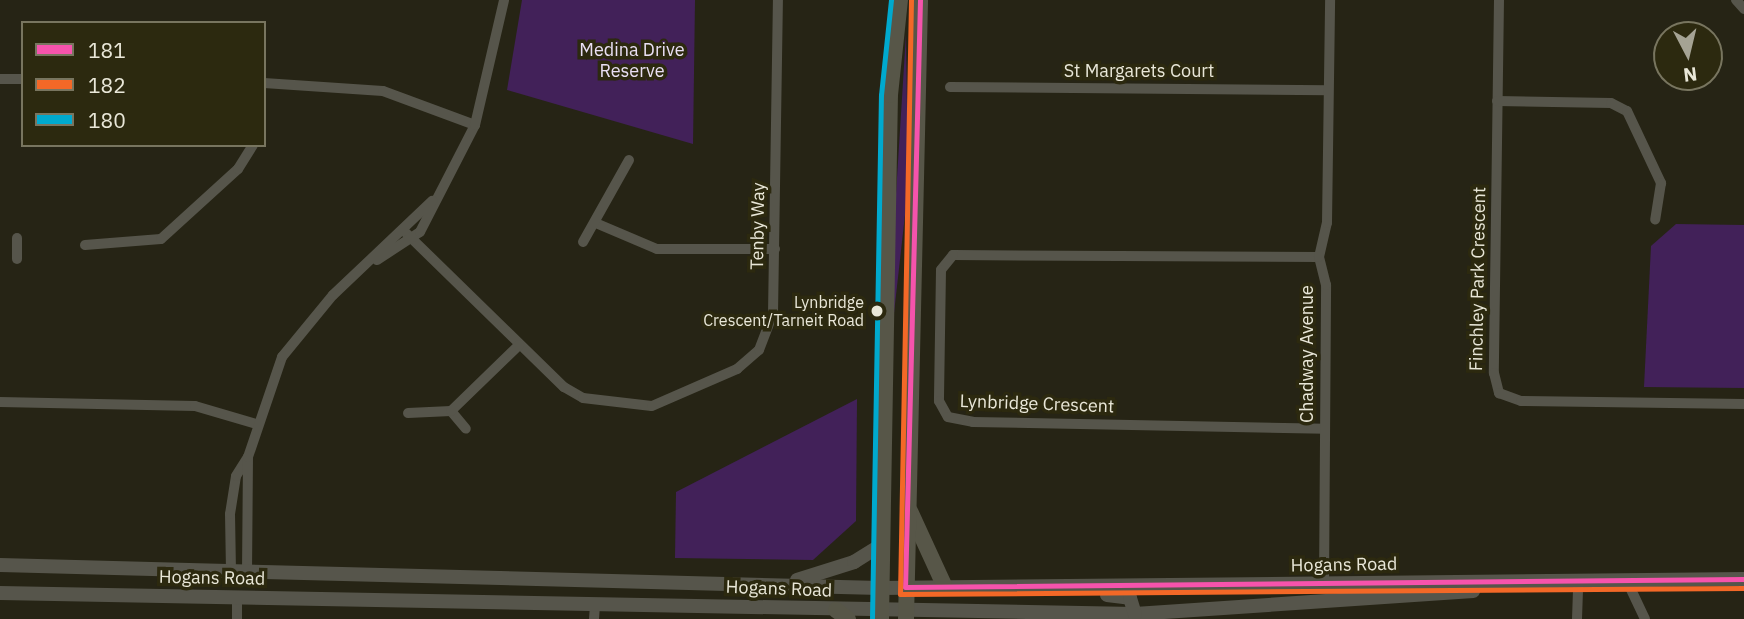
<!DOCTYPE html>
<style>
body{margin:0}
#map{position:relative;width:1744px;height:619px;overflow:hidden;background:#262415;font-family:"IBM Plex Sans",sans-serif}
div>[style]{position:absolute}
.green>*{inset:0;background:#422159}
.minor>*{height:10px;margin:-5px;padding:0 5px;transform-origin:5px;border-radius:5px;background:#56554b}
.tertiary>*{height:14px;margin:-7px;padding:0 7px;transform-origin:7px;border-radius:7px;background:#56554b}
.secondary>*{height:16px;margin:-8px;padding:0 8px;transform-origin:8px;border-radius:8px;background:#575648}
.bus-1>*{height:5px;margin:-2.5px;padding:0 2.5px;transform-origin:2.5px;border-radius:2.5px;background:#f653ac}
.bus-2>*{height:5px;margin:-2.5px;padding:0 2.5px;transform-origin:2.5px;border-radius:2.5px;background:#f36827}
.bus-3>*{height:5px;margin:-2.5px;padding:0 2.5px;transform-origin:2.5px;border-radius:2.5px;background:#00a9ce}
.dots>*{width:19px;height:19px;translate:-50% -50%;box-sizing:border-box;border:4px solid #2c290f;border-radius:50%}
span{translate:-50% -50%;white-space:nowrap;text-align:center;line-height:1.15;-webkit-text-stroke:7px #2c290f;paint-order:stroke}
.bus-label{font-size:16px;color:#e9e7d8}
.right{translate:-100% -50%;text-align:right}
.park-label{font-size:18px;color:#e9dff4}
.street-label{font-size:18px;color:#e9e7d8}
.legend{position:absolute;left:21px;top:21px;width:245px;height:126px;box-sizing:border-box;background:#2c290f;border:2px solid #78755f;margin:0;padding:9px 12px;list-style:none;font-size:21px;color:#e9e7d8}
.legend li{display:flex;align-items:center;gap:14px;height:35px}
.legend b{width:35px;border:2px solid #78755f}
.north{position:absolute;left:1653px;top:21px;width:70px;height:70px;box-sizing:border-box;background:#2c290f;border:2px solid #78755f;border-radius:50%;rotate:173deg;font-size:19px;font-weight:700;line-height:28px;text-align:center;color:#e9e7d8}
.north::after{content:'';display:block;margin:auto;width:24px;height:32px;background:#a5a394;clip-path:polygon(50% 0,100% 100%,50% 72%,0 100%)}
</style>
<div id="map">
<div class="green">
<i style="clip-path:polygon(522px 0,695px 0,693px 144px,507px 90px)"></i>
<i style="clip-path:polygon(906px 34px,908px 188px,892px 331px,892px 258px)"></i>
<i style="clip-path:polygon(1676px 224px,1744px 225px,1744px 388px,1644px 387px,1651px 246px)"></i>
<i style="clip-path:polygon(857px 399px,856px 521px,813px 560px,675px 558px,676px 492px)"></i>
</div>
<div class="minor">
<i style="left:1499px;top:0;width:373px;rotate:90.8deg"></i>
<i style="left:1494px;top:373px;width:21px;rotate:76deg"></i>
<i style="left:1499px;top:393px;width:23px;rotate:20deg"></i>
<i style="left:1521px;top:401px;width:223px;rotate:0.8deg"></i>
<i style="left:1736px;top:0;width:12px;rotate:48deg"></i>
<i style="left:0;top:79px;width:23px"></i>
<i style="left:264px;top:83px;width:119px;rotate:3.8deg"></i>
<i style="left:383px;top:91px;width:98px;rotate:20.3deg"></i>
<i style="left:950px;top:87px;width:378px;rotate:0.5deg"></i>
<i style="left:1497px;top:101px;width:114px;rotate:1deg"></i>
<i style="left:1611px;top:103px;width:18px;rotate:27deg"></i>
<i style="left:1627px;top:111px;width:80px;rotate:64.7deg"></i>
<i style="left:1661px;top:183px;width:37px;rotate:99deg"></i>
<i style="left:598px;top:224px;width:64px;rotate:23deg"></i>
<i style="left:657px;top:249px;width:118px"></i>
<i style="left:406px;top:233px;width:221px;rotate:44.3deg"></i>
<i style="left:564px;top:387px;width:22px;rotate:30deg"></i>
<i style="left:583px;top:398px;width:69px;rotate:6.6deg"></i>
<i style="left:652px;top:406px;width:93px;rotate:-23.5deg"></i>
<i style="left:737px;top:369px;width:29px;rotate:-41deg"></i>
<i style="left:759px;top:350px;width:39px;rotate:-69deg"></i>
<i style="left:773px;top:314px;width:314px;rotate:-89.1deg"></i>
<i style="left:583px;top:242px;width:94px;rotate:-60.7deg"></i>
<i style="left:85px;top:245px;width:76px;rotate:-4.5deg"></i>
<i style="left:161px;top:239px;width:104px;rotate:-42.3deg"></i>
<i style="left:238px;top:169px;width:28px;rotate:-58deg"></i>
<i style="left:1319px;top:257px;width:366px;rotate:-179.7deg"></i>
<i style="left:953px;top:255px;width:19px;rotate:129deg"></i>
<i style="left:941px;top:270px;width:131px;rotate:90.9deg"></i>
<i style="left:939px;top:401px;width:18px;rotate:61deg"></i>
<i style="left:948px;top:417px;width:25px;rotate:11deg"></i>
<i style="left:973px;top:422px;width:352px;rotate:1.1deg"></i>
<i style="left:17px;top:259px;width:21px;rotate:-90deg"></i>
<i style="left:377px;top:260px;width:51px;rotate:-33.1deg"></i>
<i style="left:420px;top:232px;width:120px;rotate:-62.8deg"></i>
<i style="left:475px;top:125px;width:128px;rotate:-76.9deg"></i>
<i style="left:0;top:402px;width:195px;rotate:1.2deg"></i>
<i style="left:195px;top:406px;width:64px;rotate:16.4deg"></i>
<i style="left:451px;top:411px;width:23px;rotate:50deg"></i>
<i style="left:408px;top:413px;width:43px;rotate:-2.7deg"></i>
<i style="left:451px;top:411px;width:95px;rotate:-44.1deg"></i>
<i style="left:231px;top:571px;width:57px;rotate:-91deg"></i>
<i style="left:230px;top:514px;width:38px;rotate:-81deg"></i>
<i style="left:236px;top:476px;width:22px;rotate:-58deg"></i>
<i style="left:247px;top:572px;width:115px;rotate:-89.5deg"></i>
<i style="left:248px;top:457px;width:106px;rotate:-71.2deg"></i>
<i style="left:282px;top:357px;width:80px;rotate:-50.6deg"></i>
<i style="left:333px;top:295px;width:137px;rotate:-43.5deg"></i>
<i style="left:1627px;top:581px;width:42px;rotate:64.7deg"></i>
<i style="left:1324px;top:584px;width:299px;rotate:-89.6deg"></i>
<i style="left:1326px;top:285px;width:29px;rotate:-104deg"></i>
<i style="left:1319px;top:257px;width:35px;rotate:-77deg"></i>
<i style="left:1327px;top:223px;width:223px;rotate:-89.2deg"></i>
<i style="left:237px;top:619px;width:21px;rotate:-90deg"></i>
<i style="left:594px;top:619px;width:16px;rotate:-86deg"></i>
<i style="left:1577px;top:619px;width:38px;rotate:-88deg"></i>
</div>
<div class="tertiary">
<i style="left:0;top:565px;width:880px;rotate:1.5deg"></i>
<i style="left:880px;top:588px;width:864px;rotate:-0.6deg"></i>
<i style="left:797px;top:580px;width:60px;rotate:-17.5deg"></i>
<i style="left:854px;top:562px;width:28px;rotate:-32deg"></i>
<i style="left:0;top:593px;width:1135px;rotate:1.06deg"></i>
<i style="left:1135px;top:614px;width:339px;rotate:-3.9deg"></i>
<i style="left:1107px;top:595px;width:23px;rotate:7deg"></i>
<i style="left:1130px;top:598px;width:17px;rotate:73deg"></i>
</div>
<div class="secondary">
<i style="left:910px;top:511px;width:84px;rotate:65.3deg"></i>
<i style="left:836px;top:610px;width:15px;rotate:37deg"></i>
<i style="left:881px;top:619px;width:524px;rotate:-89.02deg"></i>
<i style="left:890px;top:95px;width:96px;rotate:-84deg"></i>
<i style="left:906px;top:619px;width:619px;rotate:-88.7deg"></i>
</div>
<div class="bus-1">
<i style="left:920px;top:0;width:587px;rotate:91.46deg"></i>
<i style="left:905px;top:587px;width:839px;rotate:-0.55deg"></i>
</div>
<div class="bus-2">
<i style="left:911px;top:0;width:594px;rotate:91.06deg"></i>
<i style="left:900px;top:594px;width:844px;rotate:-0.41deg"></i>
</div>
<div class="bus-3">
<i style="left:872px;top:619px;width:524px;rotate:-89.02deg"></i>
<i style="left:881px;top:95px;width:96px;rotate:-84deg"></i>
</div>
<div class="dots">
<i style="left:877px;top:311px;background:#e9e7d8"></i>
</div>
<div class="bus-label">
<span class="right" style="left:864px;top:311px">Lynbridge<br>Crescent/Tarneit Road</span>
</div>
<div class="park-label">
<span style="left:632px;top:61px">Medina Drive<br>Reserve</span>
</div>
<div class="street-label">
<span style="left:1139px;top:71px">St Margarets Court</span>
<span style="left:758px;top:226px;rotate:-89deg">Tenby Way</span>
<span style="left:1478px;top:279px;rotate:-89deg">Finchley Park Crescent</span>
<span style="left:1307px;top:354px;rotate:-90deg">Chadway Avenue</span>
<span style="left:1037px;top:404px;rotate:2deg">Lynbridge Crescent</span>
<span style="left:1344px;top:565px;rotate:-1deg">Hogans Road</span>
<span style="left:212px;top:578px;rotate:1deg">Hogans Road</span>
<span style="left:779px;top:589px;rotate:2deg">Hogans Road</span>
</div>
<ul class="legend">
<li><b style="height:9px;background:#f653ac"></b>181</li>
<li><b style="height:9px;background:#f36827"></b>182</li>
<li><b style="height:9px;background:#00a9ce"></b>180</li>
</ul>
<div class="north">N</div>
</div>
